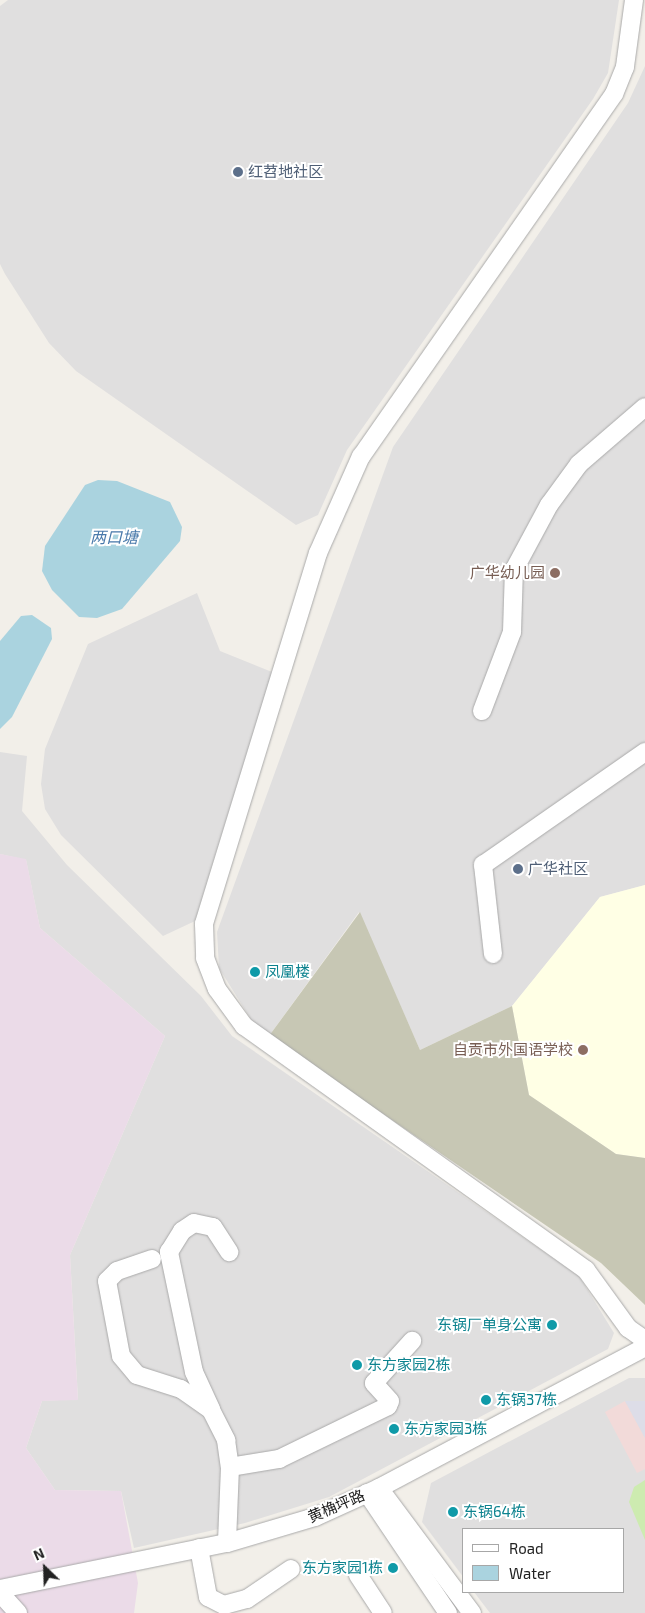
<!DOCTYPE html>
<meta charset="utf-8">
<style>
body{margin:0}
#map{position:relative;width:645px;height:1613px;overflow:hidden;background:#f2efe9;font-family:"Exo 2","Noto Sans SC",sans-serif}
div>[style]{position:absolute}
.residential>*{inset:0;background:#e0dfdf}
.commercial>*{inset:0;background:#f2dad9}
.industrial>*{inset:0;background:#ebdbe8}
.education>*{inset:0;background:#ffffe5}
.construction>*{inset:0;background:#c7c7b4}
.grass>*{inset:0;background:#cdebb0}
.plaza>*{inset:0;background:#dddde8}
.water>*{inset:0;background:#aad3df}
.roads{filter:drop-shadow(0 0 1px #a9a9a9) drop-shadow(0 0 1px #a9a9a9)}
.minor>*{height:18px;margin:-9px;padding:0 9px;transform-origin:9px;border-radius:9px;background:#fff}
.dots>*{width:14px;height:14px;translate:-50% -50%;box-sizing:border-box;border:2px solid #fff;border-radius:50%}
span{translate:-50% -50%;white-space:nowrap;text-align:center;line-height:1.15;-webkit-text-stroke:4px #fff;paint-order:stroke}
.service-label{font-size:15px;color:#4e5e75}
.left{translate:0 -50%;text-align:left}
.education-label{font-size:15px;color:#785e54}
.right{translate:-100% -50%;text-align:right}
.culture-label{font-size:15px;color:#0d838f}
.street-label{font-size:15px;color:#222}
.water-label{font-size:16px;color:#4a7aab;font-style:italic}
.legend{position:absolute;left:462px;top:1528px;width:162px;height:65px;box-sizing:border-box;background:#fff;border:1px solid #a7a7a7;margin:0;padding:6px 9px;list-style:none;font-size:15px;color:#222}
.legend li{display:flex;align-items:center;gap:10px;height:25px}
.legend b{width:25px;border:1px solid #a7a7a7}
.north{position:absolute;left:20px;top:1543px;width:50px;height:50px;-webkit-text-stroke:4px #fff;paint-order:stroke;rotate:336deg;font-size:14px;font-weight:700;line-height:20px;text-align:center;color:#222}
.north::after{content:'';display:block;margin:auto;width:18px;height:22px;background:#222;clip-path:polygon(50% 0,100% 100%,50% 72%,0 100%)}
</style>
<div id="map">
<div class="residential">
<i style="clip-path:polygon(8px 0,619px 0,608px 73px,593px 99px,347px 450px,318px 515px,296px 525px,76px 371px,49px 343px,5px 274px,0 264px,0 6px)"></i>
<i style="clip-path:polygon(645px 66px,645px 885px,600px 897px,512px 1006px,420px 1050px,359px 912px,269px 1036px,252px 1021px,219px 968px,217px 932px,393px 447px,628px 103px)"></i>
<i style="clip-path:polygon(197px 593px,220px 651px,272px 672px,195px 921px,163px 936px,61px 835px,45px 809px,41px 784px,45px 749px,88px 644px)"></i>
<i style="clip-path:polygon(0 752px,27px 756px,22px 811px,67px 865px,201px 996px,232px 1036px,579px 1276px,614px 1333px,608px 1349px,329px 1497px,245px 1523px,134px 1548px,121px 1491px,55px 1490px,26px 1448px,42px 1401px,78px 1399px,70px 1255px,165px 1036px,40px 928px,26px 860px,0 854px)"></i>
<i style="clip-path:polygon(629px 1378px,645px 1378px,645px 1613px,490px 1613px,474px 1592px,624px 1592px,624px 1529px,464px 1529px,464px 1578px,422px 1522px,431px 1483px)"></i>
</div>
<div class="commercial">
<i style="clip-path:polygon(625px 1401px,645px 1438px,645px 1469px,637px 1473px,605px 1412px)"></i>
</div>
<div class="industrial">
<i style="clip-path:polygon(0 854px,26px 859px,40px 928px,165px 1036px,70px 1255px,78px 1400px,42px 1401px,26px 1448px,55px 1490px,121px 1491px,138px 1583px,134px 1613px,0 1613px)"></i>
</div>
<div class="education">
<i style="clip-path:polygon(645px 885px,645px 1158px,616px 1154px,529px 1095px,512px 1006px,600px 897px)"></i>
</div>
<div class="construction">
<i style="clip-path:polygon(360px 912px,420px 1050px,512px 1006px,529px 1095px,616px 1154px,645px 1158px,645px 1305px,601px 1263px,269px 1036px)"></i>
</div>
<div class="grass">
<i style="clip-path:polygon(645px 1480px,645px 1540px,629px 1502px,634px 1487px)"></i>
</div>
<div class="plaza">
<i style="clip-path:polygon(625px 1401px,645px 1401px,645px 1438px)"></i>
</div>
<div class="water">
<i style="clip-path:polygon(98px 480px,117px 481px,170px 502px,182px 527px,180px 541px,122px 609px,97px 618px,79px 617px,52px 590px,42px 571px,45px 546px,85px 485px)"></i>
<i style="clip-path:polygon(32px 615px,51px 628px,52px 639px,12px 717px,0 729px,0 641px,21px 616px)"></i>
</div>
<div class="roads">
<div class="minor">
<i style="left:634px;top:0;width:68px;rotate:97.7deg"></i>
<i style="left:625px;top:67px;width:29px;rotate:112deg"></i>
<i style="left:614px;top:94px;width:442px;rotate:124.9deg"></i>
<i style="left:361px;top:456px;width:106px;rotate:113.9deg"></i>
<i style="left:318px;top:553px;width:388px;rotate:107.1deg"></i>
<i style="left:204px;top:924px;width:34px;rotate:88deg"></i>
<i style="left:205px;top:958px;width:33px;rotate:69deg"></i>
<i style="left:217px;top:989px;width:46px;rotate:53.9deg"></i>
<i style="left:244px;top:1026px;width:420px;rotate:35.5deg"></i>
<i style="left:586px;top:1270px;width:72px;rotate:54.1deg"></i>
<i style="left:628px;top:1328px;width:21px;rotate:35deg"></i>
<i style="left:482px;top:711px;width:85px;rotate:-69.2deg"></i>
<i style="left:512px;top:632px;width:62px;rotate:-88.2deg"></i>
<i style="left:514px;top:570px;width:74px;rotate:-61.7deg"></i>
<i style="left:549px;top:505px;width:51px;rotate:-53.8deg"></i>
<i style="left:579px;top:464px;width:87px;rotate:-40.8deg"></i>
<i style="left:493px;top:954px;width:90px;rotate:-96.4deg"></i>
<i style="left:483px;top:865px;width:198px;rotate:-34.9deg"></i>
<i style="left:152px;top:1259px;width:37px;rotate:161deg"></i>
<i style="left:117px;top:1271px;width:14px;rotate:135deg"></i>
<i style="left:107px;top:1281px;width:76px;rotate:79.4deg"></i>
<i style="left:121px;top:1356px;width:25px;rotate:50deg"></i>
<i style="left:137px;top:1375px;width:46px;rotate:17.7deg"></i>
<i style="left:181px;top:1389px;width:37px;rotate:35deg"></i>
<i style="left:211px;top:1410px;width:34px;rotate:63deg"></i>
<i style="left:226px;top:1440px;width:27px;rotate:82deg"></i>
<i style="left:230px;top:1467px;width:76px;rotate:92.3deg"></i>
<i style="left:211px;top:1409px;width:41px;rotate:-114.7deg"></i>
<i style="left:194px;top:1372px;width:123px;rotate:-101.8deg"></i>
<i style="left:169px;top:1252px;width:25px;rotate:-58deg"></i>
<i style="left:182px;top:1231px;width:14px;rotate:-34deg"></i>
<i style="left:194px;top:1223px;width:19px;rotate:12deg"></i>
<i style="left:213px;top:1227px;width:30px;rotate:57deg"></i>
<i style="left:230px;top:1467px;width:50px;rotate:-9.3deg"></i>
<i style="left:279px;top:1459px;width:121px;rotate:-25.9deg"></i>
<i style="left:388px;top:1406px;width:5px;rotate:-68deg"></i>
<i style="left:390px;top:1401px;width:24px;rotate:-132deg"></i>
<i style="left:374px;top:1383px;width:57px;rotate:-47.9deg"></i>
<i style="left:379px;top:1488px;width:156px;rotate:53.4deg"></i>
<i style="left:367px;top:1493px;width:145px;rotate:56deg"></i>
<i style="left:199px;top:1548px;width:50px;rotate:79.6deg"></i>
<i style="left:208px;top:1597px;width:18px;rotate:27deg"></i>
<i style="left:224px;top:1605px;width:24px;rotate:-15deg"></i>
<i style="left:247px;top:1599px;width:53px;rotate:-34.3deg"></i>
<i style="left:358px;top:1575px;width:45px;rotate:56.7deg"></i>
<i style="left:0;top:1589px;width:232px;rotate:-11.5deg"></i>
<i style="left:227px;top:1543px;width:92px;rotate:-16.5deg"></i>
<i style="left:315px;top:1517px;width:70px;rotate:-24.4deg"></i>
<i style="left:379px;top:1488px;width:301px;rotate:-27.9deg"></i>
<i style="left:0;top:1593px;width:27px;rotate:48deg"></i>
</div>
</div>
<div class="dots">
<i style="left:238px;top:172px;background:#5c6f8a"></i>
<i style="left:555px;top:573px;background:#8d6e63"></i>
<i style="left:518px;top:869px;background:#5c6f8a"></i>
<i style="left:255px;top:972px;background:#0f9aa8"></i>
<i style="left:583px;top:1050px;background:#8d6e63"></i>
<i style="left:552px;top:1325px;background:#0f9aa8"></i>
<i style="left:357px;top:1365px;background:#0f9aa8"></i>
<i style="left:486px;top:1400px;background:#0f9aa8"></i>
<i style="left:394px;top:1429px;background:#0f9aa8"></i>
<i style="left:453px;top:1512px;background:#0f9aa8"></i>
<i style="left:393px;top:1568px;background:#0f9aa8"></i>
</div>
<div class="service-label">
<span class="left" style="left:248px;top:172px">红苕地社区</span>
<span class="left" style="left:528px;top:869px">广华社区</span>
</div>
<div class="education-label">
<span class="right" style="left:545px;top:573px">广华幼儿园</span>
<span class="right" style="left:573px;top:1050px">自贡市外国语学校</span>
</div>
<div class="culture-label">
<span class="left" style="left:265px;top:972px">凤凰楼</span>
<span class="right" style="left:542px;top:1325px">东锅厂单身公寓</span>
<span class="left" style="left:367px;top:1365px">东方家园2栋</span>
<span class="left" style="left:496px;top:1400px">东锅37栋</span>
<span class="left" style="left:404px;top:1429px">东方家园3栋</span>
<span class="left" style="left:463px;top:1512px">东锅64栋</span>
<span class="right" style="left:383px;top:1568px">东方家园1栋</span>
</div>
<div class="street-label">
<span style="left:336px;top:1506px;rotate:-23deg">黄桷坪路</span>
</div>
<div class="water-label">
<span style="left:114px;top:537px">两口塘</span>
</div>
<ul class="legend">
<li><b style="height:6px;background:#fff"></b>Road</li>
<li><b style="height:14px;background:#aad3df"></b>Water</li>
</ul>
<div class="north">N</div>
</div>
